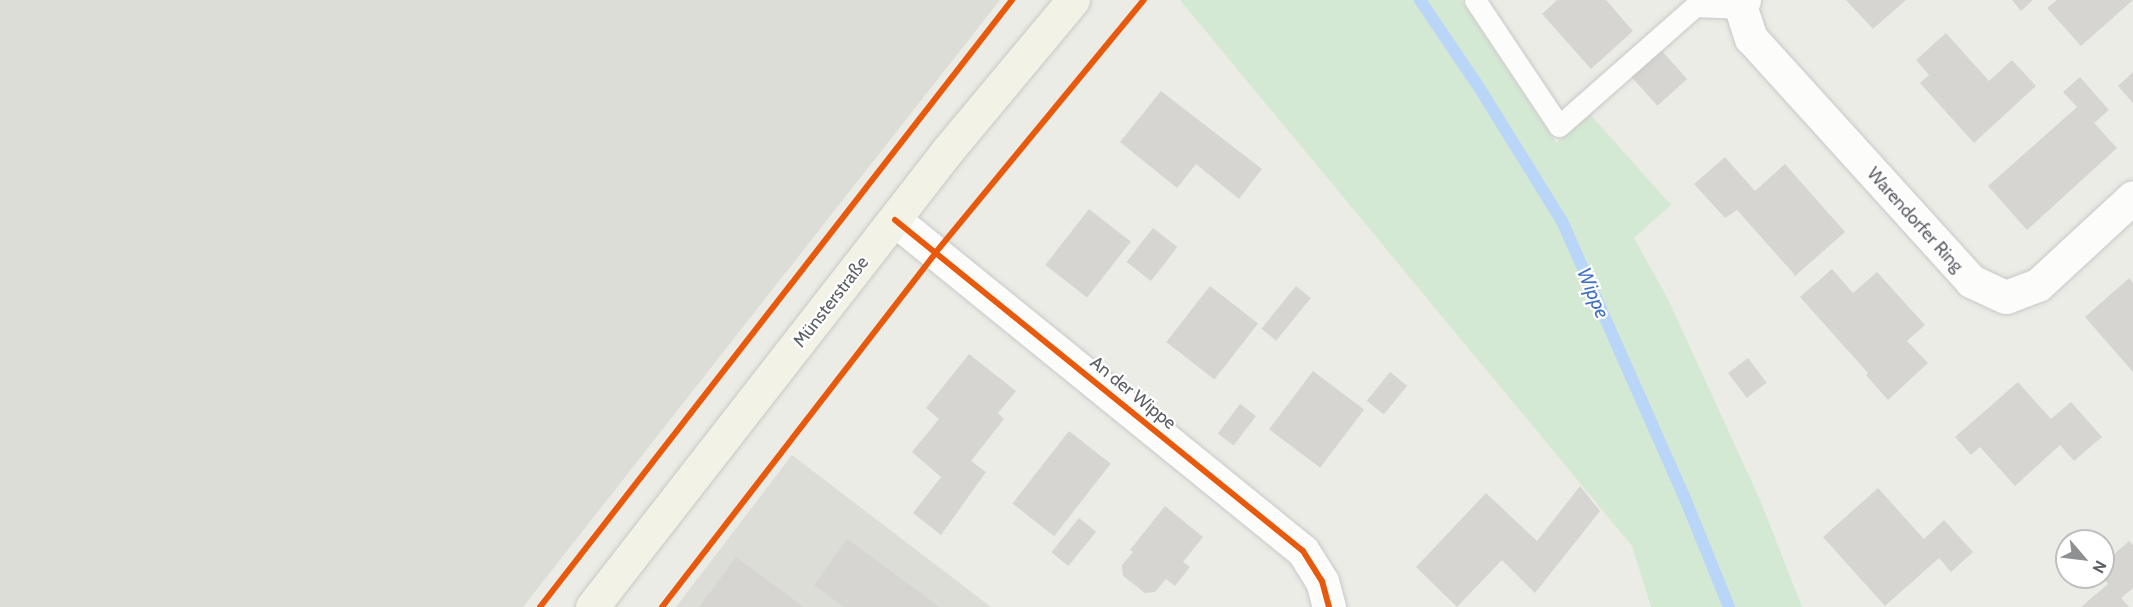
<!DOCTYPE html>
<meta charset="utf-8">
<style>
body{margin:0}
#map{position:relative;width:2133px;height:607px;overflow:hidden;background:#ecece7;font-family:Cabin,sans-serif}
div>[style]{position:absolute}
.industrial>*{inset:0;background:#ddddd8}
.green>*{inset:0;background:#d4e9d4}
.stream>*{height:12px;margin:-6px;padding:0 6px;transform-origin:6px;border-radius:6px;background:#b9d5f8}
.building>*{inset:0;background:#d6d5d2;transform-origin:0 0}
.roads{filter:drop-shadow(0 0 2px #c8c9c7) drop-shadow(0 0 2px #c8c9c7)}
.service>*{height:21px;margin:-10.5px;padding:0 10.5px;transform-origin:10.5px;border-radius:10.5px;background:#fcfcfb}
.minor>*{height:33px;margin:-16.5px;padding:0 16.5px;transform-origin:16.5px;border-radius:16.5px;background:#fcfcfb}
.primary>*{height:33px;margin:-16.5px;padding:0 16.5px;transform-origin:16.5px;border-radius:16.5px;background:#f3f2e7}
.cycleway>*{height:6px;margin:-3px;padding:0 3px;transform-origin:3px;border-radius:3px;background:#e8590c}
span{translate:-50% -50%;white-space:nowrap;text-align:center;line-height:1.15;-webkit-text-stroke:4.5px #fff;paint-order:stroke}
.street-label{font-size:18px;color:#5c5f65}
.water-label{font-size:20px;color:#4372c5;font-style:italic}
.north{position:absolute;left:2055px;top:529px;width:60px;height:60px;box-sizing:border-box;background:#fff;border:2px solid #bebfc1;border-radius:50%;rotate:118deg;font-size:16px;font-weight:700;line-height:24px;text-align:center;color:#5c5f65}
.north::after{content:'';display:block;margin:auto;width:21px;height:27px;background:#8e9092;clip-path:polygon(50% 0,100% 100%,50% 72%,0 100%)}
</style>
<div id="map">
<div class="industrial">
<i style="clip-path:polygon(0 0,1000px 0,523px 607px,0 607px)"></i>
<i style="clip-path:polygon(792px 455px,991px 607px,676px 607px)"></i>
</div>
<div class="green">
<i style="clip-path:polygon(1180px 0,1461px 0,1556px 143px,1590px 114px,1671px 205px,1634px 238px,1668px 299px,1761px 502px,1802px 607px,1651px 607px,1632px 546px)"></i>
</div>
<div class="stream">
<i style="left:1420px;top:0;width:107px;rotate:56deg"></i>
<i style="left:1480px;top:89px;width:155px;rotate:58.2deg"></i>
<i style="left:1562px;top:221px;width:306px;rotate:66.1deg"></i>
<i style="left:1686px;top:501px;width:114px;rotate:67.9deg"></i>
</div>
<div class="building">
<i style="clip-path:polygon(1557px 0,1606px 0,1633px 31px,1591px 69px,1542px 14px)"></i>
<i style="clip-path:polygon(1846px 0,1906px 0,1873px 29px)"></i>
<i style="clip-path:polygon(2012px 0,2033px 0,2021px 11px)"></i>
<i style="clip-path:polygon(2057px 0,2133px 0,2081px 46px,2047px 8px)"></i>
<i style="clip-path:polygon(1946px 33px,1989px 81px,2012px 60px,2036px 86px,1974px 143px,1920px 83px,1929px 75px,1916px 60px)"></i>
<i style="left:1661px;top:50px;width:39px;height:40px;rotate:48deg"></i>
<i style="clip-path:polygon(2133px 72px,2133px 103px,2118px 86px)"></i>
<i style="clip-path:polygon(2080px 77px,2109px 110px,2094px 123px,2117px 148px,2027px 230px,1988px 186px,2077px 107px,2063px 92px)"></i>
<i style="clip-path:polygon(1161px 91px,1262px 169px,1239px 199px,1196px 164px,1177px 188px,1120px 142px)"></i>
<i style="clip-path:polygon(1725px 157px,1755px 191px,1785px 164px,1845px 232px,1794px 277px,1794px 274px,1737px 210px,1725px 218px,1694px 184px)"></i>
<i style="left:1089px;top:209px;width:53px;height:71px;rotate:38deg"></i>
<i style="left:1153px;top:228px;width:31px;height:43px;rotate:38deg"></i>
<i style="clip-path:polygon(1832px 269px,1853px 293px,1877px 272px,1925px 325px,1907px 341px,1928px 363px,1888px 400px,1866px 375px,1868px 373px,1800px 297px)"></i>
<i style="clip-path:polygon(2129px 278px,2133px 283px,2133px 372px,2085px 317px)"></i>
<i style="left:1210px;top:286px;width:61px;height:71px;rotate:38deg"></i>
<i style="left:1296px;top:286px;width:19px;height:55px;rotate:39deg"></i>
<i style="clip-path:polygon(969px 354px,1016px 391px,998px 413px,1004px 419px,971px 461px,986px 472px,941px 535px,913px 513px,941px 477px,912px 452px,939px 419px,926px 408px)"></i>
<i style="left:1748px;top:358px;width:31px;height:25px;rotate:53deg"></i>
<i style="left:1313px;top:371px;width:64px;height:73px;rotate:37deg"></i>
<i style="left:1390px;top:372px;width:22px;height:37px;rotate:39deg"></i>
<i style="clip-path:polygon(2018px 382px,2051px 419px,2071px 402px,2102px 437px,2074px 461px,2060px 445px,2015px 486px,1980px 447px,1971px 455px,1955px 437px)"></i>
<i style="left:1240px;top:404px;width:20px;height:37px;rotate:37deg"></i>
<i style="left:1069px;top:431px;width:53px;height:92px;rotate:38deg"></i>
<i style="clip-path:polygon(1580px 486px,1600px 511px,1535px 593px,1502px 560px,1457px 607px,1416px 567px,1486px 493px,1537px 541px)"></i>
<i style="clip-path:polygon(1878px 488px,1924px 539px,1944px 520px,1973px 552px,1951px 572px,1939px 558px,1885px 606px,1823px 537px)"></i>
<i style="clip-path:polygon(1165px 506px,1203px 537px,1183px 562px,1190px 567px,1175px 586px,1166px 579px,1155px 592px,1145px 593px,1123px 576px,1122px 565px,1133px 552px,1130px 550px)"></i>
<i style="left:1079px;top:518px;width:22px;height:44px;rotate:39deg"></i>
<i style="clip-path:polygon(847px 539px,940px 607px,844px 607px,814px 585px)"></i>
<i style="clip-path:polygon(2129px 541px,2133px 545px,2133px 588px,2121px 598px,2129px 607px,2081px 607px,2108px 584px,2102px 577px,2103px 564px)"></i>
<i style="clip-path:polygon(736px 557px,804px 607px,699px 607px)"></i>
</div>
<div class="roads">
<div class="service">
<i style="left:1475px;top:0;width:151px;rotate:56.3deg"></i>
<i style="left:1559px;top:126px;width:181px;rotate:-41.4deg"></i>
<i style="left:1695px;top:6px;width:46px;rotate:2.5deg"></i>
</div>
<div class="minor">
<i style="left:1744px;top:0;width:9px;rotate:111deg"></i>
<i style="left:1741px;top:8px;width:32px;rotate:72deg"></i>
<i style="left:1751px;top:38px;width:328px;rotate:47.8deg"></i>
<i style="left:1971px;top:281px;width:38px;rotate:25deg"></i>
<i style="left:2006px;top:297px;width:34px;rotate:-21deg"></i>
<i style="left:2038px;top:285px;width:129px;rotate:-42.8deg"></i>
<i style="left:895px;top:220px;width:525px;rotate:39.05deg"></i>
<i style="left:1303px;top:551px;width:36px;rotate:58deg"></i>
<i style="left:1322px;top:581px;width:27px;rotate:75deg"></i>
</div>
<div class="primary">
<i style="left:592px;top:607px;width:579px;rotate:-52.08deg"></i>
<i style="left:948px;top:150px;width:195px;rotate:-50.2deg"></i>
</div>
</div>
<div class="cycleway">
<i style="left:895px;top:220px;width:525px;rotate:39.05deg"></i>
<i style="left:1303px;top:551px;width:36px;rotate:58deg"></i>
<i style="left:1322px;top:581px;width:27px;rotate:75deg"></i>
<i style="left:540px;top:607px;width:769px;rotate:-52.13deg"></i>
<i style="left:662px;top:607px;width:448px;rotate:-52.3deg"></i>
<i style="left:936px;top:252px;width:327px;rotate:-50.5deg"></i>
</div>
<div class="street-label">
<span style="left:1915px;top:220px;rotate:48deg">Warendorfer Ring</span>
<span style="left:831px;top:302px;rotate:-52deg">Münsterstraße</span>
<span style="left:1133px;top:393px;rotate:39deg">An der Wippe</span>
</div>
<div class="water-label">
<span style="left:1593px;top:293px;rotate:67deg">Wippe</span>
</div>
<div class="north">N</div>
</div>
